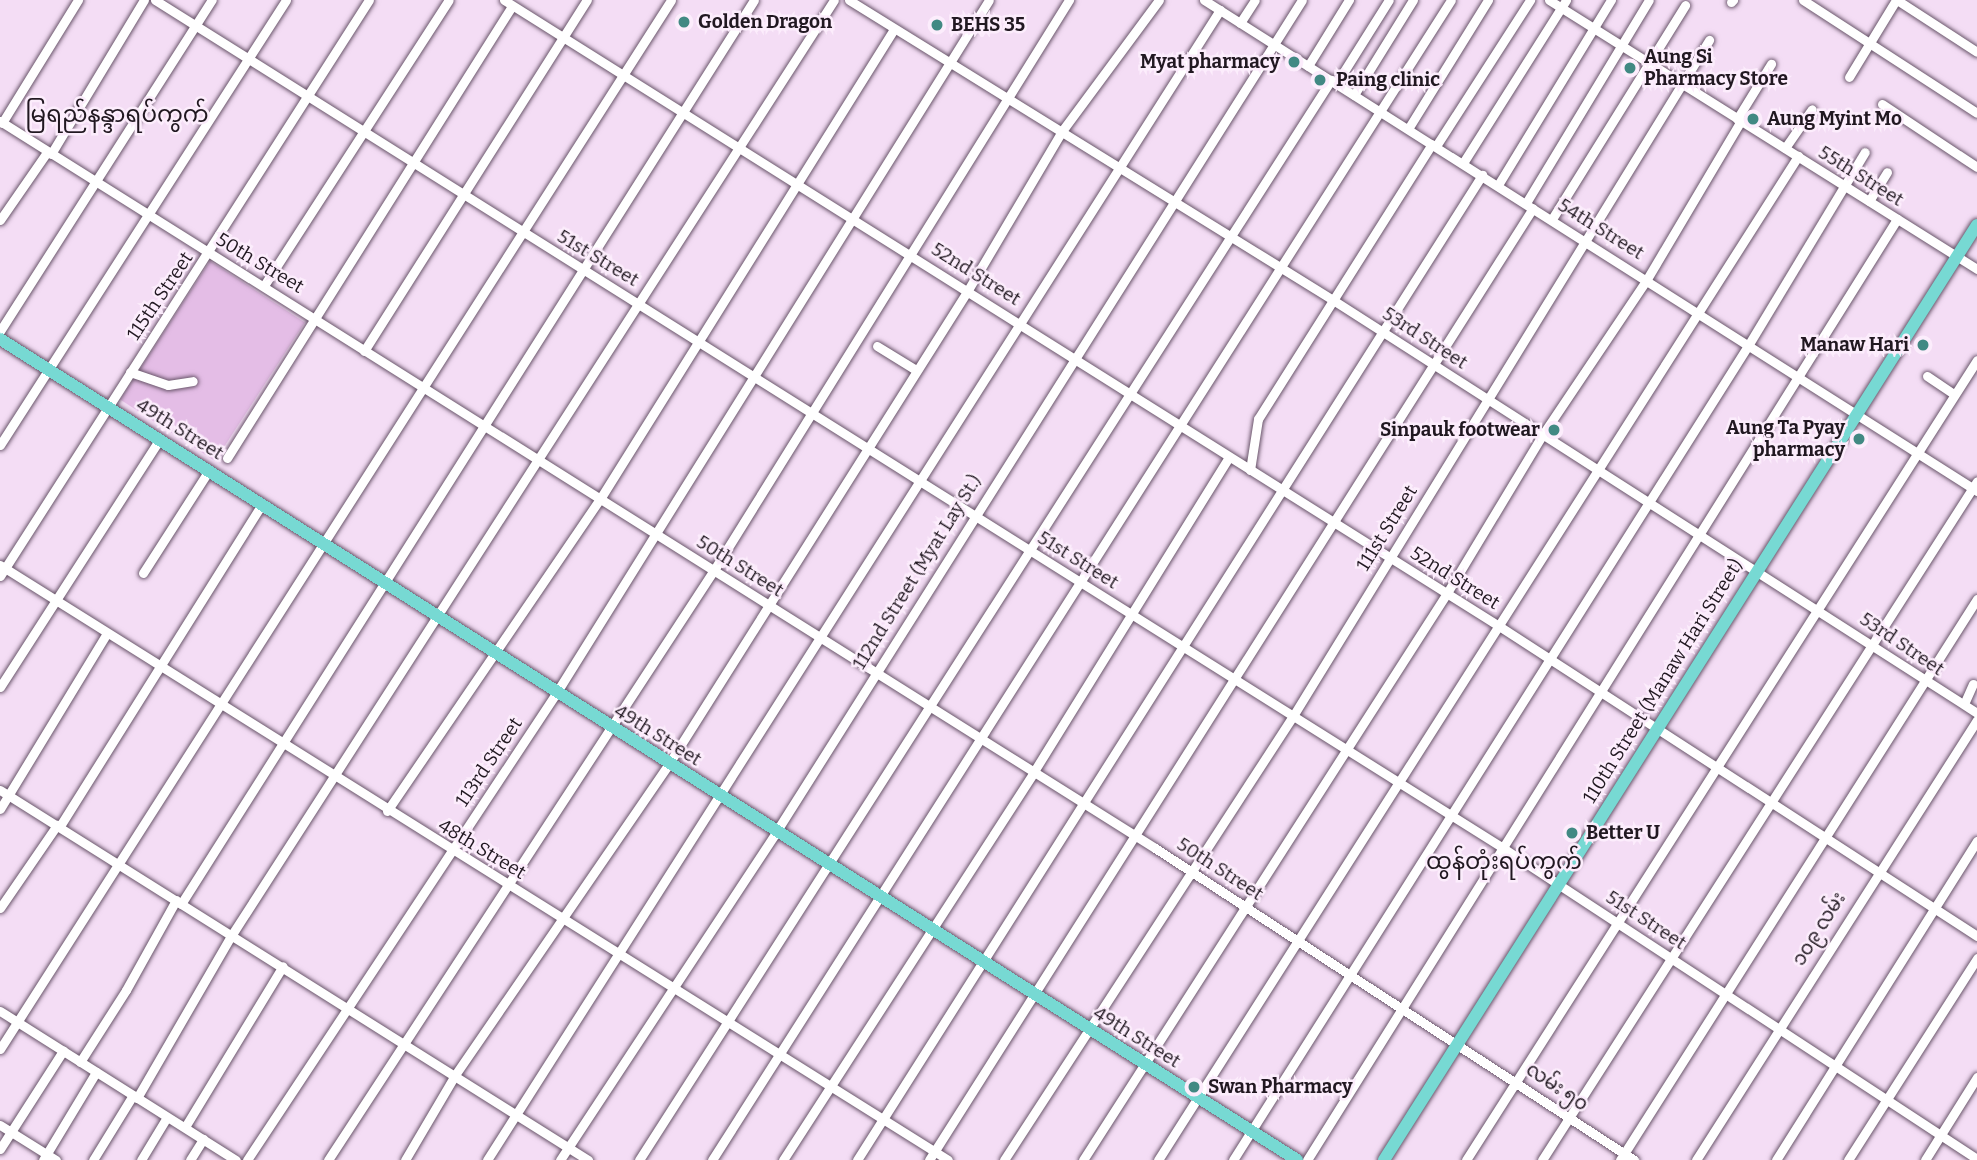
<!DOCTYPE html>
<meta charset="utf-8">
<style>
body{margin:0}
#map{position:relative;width:1977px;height:1160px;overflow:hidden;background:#f4ddf5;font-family:Bitter,"Noto Sans Myanmar",serif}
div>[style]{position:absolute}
.green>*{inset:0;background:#e4bde6;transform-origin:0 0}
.roads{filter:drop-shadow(0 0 2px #69556a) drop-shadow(0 0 2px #69556a)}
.minor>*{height:9px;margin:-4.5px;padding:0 4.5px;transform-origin:4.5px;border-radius:4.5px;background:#fff}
.major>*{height:12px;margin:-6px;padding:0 6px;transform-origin:6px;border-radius:6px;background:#77d9d3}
.dots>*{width:19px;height:19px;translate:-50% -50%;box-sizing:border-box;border:4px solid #fcedfc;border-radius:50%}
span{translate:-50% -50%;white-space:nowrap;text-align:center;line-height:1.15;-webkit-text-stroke:5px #fcedfc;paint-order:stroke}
.poi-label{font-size:19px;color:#211821;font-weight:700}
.left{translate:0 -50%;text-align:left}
.right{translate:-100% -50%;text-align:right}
.street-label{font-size:19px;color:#211821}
.quarter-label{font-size:23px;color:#211821}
</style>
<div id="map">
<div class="green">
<i style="left:210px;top:261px;width:113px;height:165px;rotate:33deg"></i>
</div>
<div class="roads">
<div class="minor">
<i style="left:155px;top:0;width:1589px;rotate:32.17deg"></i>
<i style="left:1500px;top:846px;width:571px;rotate:33.27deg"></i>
<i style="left:504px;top:0;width:1176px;rotate:32.18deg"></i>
<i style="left:1499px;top:626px;width:570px;rotate:32.96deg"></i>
<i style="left:849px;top:0;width:569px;rotate:31.79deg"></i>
<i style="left:1333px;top:300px;width:765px;rotate:32.67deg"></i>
<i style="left:1204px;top:0;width:916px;rotate:32.42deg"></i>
<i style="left:1549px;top:0;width:506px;rotate:32.15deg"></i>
<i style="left:1803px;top:0;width:207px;rotate:33deg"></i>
<i style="left:1897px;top:0;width:95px;rotate:33deg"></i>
<i style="left:1731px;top:2px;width:3px;rotate:-45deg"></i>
<i style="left:1240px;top:23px;width:27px;rotate:-57deg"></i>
<i style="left:1308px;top:66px;width:78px;rotate:-58.2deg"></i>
<i style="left:1849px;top:77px;width:90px;rotate:-58.6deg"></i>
<i style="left:1336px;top:84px;width:99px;rotate:-57.8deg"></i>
<i style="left:1354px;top:95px;width:112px;rotate:-58.2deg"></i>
<i style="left:1882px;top:104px;width:114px;rotate:33.6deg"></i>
<i style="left:1737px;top:119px;width:65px;rotate:-58.3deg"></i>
<i style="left:0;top:121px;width:1365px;rotate:32.19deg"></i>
<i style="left:1155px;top:848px;width:572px;rotate:33.08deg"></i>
<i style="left:2px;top:123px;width:145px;rotate:-58.3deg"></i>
<i style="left:1408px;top:129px;width:152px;rotate:-58.2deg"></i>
<i style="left:1436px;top:146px;width:174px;rotate:-57.2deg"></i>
<i style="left:1785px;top:148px;width:47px;rotate:-55.3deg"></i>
<i style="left:51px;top:154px;width:180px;rotate:-58.9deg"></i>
<i style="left:1463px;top:163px;width:193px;rotate:-57.7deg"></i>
<i style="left:1498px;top:185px;width:217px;rotate:-58.6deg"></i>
<i style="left:1869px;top:201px;width:34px;rotate:-58deg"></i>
<i style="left:1526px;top:203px;width:237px;rotate:-58.8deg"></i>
<i style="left:1552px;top:219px;width:252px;rotate:-58.1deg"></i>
<i style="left:0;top:220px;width:83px;rotate:-55.3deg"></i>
<i style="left:265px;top:284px;width:338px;rotate:-57.1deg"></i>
<i style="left:0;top:331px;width:393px;rotate:-57.4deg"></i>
<i style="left:877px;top:346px;width:46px;rotate:31.6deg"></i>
<i style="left:364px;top:351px;width:416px;rotate:-57.6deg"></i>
<i style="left:130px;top:372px;width:40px;rotate:18.9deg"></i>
<i style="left:168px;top:385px;width:25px;rotate:-9deg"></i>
<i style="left:1927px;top:376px;width:32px;rotate:34deg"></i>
<i style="left:0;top:445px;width:529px;rotate:-57.27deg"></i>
<i style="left:227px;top:458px;width:534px;rotate:-57.77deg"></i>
<i style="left:1250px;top:470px;width:52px;rotate:-81.1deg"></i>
<i style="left:1258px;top:419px;width:325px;rotate:-57.7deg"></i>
<i style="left:0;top:565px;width:1119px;rotate:32.11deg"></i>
<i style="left:143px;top:573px;width:122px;rotate:-57.3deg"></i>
<i style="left:0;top:576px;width:684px;rotate:-57.36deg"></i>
<i style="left:0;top:687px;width:295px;rotate:-57.2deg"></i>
<i style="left:1964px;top:704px;width:22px;rotate:-66deg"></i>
<i style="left:0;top:790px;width:695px;rotate:32.18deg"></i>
<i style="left:0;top:809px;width:206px;rotate:-58.7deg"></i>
<i style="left:387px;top:811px;width:378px;rotate:-55.7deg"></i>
<i style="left:600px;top:499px;width:554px;rotate:-57.97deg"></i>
<i style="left:60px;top:826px;width:380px;rotate:-57.9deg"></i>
<i style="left:181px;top:904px;width:1070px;rotate:-57.63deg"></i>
<i style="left:0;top:908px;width:101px;rotate:-55.5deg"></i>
<i style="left:0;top:1011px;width:279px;rotate:32.3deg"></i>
<i style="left:0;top:1049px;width:1245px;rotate:-57.39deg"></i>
<i style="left:80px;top:1062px;width:85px;rotate:-57.4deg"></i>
<i style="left:126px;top:990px;width:103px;rotate:-60.9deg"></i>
<i style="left:137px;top:1098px;width:187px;rotate:-59.9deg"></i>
<i style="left:231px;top:936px;width:1113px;rotate:-57.21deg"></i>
<i style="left:0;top:1125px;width:66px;rotate:32deg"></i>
<i style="left:185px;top:1127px;width:188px;rotate:-58.7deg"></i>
<i style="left:0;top:1149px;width:117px;rotate:-57.3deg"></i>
<i style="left:43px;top:1160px;width:103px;rotate:-58.9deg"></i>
<i style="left:93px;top:1160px;width:76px;rotate:-58.4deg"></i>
<i style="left:141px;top:1160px;width:50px;rotate:-58.8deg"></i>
<i style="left:190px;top:1160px;width:25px;rotate:-58deg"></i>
<i style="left:247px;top:1160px;width:558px;rotate:-56.48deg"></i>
<i style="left:555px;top:695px;width:819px;rotate:-58.02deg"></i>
<i style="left:328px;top:1160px;width:705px;rotate:-56.81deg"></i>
<i style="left:714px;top:570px;width:672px;rotate:-58.09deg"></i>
<i style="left:405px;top:1160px;width:99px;rotate:-59.5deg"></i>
<i style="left:455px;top:1075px;width:376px;rotate:-55.5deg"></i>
<i style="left:668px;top:765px;width:562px;rotate:-57.72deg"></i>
<i style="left:968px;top:290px;width:185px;rotate:-59.4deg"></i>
<i style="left:1062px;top:131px;width:163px;rotate:-53.5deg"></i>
<i style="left:487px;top:1160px;width:1364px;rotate:-57.49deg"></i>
<i style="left:560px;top:1160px;width:393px;rotate:-56.6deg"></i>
<i style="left:776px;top:832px;width:984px;rotate:-57.7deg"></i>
<i style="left:639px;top:1160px;width:1283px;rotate:-57.35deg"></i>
<i style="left:712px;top:1160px;width:1375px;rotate:-57.5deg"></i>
<i style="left:783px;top:1160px;width:461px;rotate:-57.1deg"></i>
<i style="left:1033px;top:773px;width:370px;rotate:-58.2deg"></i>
<i style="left:857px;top:1160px;width:1167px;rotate:-57.6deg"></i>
<i style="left:929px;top:1160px;width:1127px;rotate:-57.61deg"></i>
<i style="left:1004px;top:1160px;width:530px;rotate:-56.94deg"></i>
<i style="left:1293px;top:716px;width:794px;rotate:-58.39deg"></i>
<i style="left:1083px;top:1160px;width:674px;rotate:-57.3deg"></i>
<i style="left:1447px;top:593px;width:186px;rotate:-58.9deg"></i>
<i style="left:1543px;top:434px;width:187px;rotate:-56.1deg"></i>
<i style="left:1647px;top:279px;width:184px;rotate:-59.3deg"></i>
<i style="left:1158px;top:1160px;width:1191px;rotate:-57.48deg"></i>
<i style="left:1233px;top:1160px;width:965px;rotate:-57.69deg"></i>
<i style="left:1749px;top:344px;width:224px;rotate:-58.9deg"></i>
<i style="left:1307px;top:1160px;width:1111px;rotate:-57.91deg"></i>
<i style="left:1466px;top:1160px;width:949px;rotate:-57.43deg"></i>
<i style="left:1542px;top:1160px;width:806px;rotate:-57.35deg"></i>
<i style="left:1620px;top:1160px;width:665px;rotate:-57.53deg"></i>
<i style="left:1696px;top:1160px;width:522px;rotate:-57.44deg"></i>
<i style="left:1776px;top:1160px;width:377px;rotate:-57.8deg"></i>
<i style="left:1848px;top:1160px;width:240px;rotate:-57.4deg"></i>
<i style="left:1925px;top:1160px;width:98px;rotate:-57.9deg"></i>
</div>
<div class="major">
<i style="left:0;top:339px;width:1535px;rotate:32.33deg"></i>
<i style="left:1384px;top:1160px;width:1107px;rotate:-57.62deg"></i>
</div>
</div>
<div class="dots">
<i style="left:684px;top:22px;background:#418983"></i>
<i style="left:937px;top:25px;background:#418983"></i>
<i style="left:1294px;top:62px;background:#418983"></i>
<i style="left:1630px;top:68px;background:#418983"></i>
<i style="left:1320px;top:80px;background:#418983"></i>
<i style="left:1753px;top:119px;background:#418983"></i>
<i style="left:1923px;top:345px;background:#418983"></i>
<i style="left:1554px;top:430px;background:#418983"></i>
<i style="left:1859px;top:439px;background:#418983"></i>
<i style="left:1572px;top:833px;background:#418983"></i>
<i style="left:1194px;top:1087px;background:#418983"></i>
</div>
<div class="poi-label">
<span class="left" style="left:698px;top:22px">Golden Dragon</span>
<span class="left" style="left:951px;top:25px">BEHS 35</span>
<span class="left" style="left:1644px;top:68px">Aung Si<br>Pharmacy Store</span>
<span class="right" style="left:1280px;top:62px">Myat pharmacy</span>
<span class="left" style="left:1336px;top:80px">Paing clinic</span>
<span class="left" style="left:1767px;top:119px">Aung Myint Mo</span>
<span class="right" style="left:1909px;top:345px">Manaw Hari</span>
<span class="right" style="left:1845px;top:439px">Aung Ta Pyay<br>pharmacy</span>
<span class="right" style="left:1540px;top:430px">Sinpauk footwear</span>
<span class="left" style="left:1586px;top:833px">Better U</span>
<span class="left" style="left:1208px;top:1087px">Swan Pharmacy</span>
</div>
<div class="street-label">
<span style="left:1861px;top:176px;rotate:32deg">55th Street</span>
<span style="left:1601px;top:229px;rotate:32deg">54th Street</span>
<span style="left:598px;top:258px;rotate:31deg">51st Street</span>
<span style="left:260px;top:263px;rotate:31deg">50th Street</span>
<span style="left:976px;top:274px;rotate:32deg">52nd Street</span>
<span style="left:160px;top:296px;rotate:-56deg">115th Street</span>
<span style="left:1425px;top:338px;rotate:33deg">53rd Street</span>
<span style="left:180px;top:429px;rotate:32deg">49th Street</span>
<span style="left:1387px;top:528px;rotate:-58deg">111st Street</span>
<span style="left:1078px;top:560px;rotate:32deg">51st Street</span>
<span style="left:740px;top:566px;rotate:32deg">50th Street</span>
<span style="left:917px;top:572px;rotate:-58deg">112nd Street (Myat Lay St.)</span>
<span style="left:1455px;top:578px;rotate:32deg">52nd Street</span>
<span style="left:1902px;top:644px;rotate:34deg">53rd Street</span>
<span style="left:1663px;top:681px;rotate:-58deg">110th Street (Manaw Hari Street)</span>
<span style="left:658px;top:735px;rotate:32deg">49th Street</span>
<span style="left:489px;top:762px;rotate:-56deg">113rd Street</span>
<span style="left:482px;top:849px;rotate:31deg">48th Street</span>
<span style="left:1220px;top:869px;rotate:33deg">50th Street</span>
<span style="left:1646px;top:920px;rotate:33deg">51st Street</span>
<span style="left:1819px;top:929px;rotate:-58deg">၁၀၉ လမ်း</span>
<span style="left:1137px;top:1037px;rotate:32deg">49th Street</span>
<span style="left:1557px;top:1087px;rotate:34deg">လမ်း ၅၀</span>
</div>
<div class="quarter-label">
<span style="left:117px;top:114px">မြရည်နန္ဒာရပ်ကွက်</span>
<span style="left:1504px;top:861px">ထွန်တုံးရပ်ကွက်</span>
</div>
</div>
